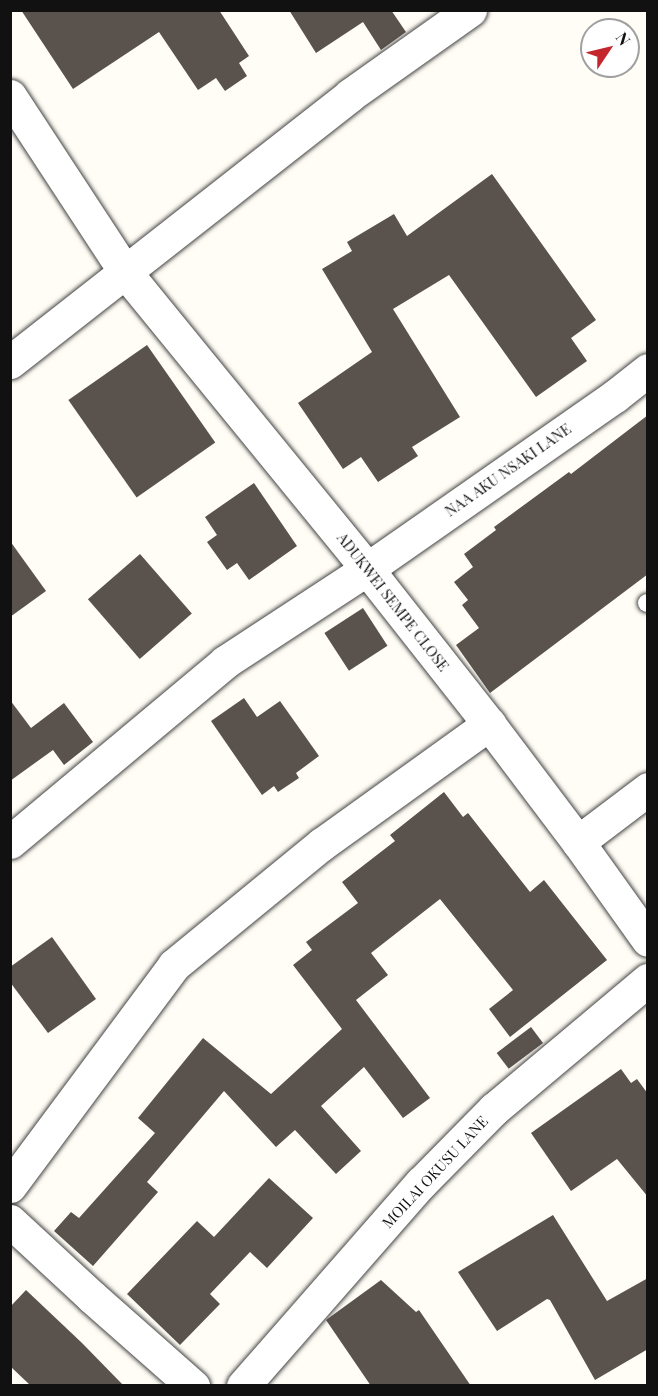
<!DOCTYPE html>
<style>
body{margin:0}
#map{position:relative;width:658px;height:1396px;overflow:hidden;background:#fffdf5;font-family:"Playfair Display",serif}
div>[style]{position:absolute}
.building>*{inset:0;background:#5a524d;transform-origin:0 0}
.roads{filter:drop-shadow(0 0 2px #444) drop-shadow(0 0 2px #444)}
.service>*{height:18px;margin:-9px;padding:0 9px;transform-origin:9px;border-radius:9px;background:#fff}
.minor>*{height:33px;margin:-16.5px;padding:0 16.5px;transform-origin:16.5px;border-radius:16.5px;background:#fff}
span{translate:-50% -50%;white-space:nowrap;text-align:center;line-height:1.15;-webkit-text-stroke:6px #fff;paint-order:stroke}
.street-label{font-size:15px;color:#111}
.frame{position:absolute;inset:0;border:12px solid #111;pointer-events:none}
.north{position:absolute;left:580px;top:18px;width:60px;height:60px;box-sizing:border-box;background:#fff;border:2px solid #a0a0a0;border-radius:50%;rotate:55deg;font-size:16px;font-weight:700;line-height:24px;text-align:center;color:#111}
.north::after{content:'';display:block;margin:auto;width:21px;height:27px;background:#c4262e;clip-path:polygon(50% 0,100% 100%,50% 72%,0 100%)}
</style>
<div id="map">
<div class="building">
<i style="clip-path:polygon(21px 10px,219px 10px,249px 56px,239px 63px,247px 76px,225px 91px,216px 78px,198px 90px,159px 32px,73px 89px)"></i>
<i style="clip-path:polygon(289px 10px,391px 10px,406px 32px,381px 50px,363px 22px,316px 53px)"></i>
<i style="clip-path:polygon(492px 174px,596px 320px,571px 338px,587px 361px,536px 397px,449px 275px,393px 309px,460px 417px,412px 447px,418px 456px,378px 482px,361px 457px,343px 469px,298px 403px,372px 352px,322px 269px,352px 251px,347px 242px,394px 214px,407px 236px)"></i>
<i style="left:147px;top:345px;width:119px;height:96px;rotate:55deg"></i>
<i style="clip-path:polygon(648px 415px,648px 574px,490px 693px,456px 645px,479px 628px,462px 605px,468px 600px,454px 582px,473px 567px,464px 554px,496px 530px,494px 527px,569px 472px,571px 474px)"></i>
<i style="clip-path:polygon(254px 483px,297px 546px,249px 580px,237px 563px,227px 570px,207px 542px,217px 535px,205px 517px)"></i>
<i style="clip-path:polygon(10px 541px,46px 591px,10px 617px)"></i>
<i style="left:140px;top:554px;width:79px;height:69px;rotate:49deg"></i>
<i style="left:363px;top:608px;width:45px;height:46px;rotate:57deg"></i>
<i style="clip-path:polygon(244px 698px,257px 717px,280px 701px,319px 756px,296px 773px,299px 778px,278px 792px,274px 786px,262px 795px,211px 721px)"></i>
<i style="clip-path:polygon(10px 700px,31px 728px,64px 703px,93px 742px,64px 765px,53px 750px,10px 781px)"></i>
<i style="clip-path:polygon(444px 792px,463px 817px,468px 813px,530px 892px,544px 880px,607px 960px,510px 1037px,489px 1009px,513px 990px,440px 899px,371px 953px,388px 975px,356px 1000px,430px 1098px,403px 1118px,364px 1067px,321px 1106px,361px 1151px,336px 1174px,295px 1130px,276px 1147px,224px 1091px,147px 1182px,158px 1192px,93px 1266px,54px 1231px,71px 1212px,79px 1218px,155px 1133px,138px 1118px,203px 1038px,271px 1094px,342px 1029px,293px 965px,312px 950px,306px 942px,358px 903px,342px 882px,395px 841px,390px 835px)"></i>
<i style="clip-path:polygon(52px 937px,96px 999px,48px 1033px,10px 982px,10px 967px)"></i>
<i style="left:531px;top:1027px;width:20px;height:43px;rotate:53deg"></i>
<i style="clip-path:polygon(621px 1069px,631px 1083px,637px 1079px,648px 1094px,648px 1197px,617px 1159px,571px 1191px,531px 1133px)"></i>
<i style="clip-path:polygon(269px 1178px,313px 1218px,267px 1268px,250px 1252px,210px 1294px,220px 1304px,180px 1345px,127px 1294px,197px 1221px,214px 1237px)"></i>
<i style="clip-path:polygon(553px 1215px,607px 1301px,648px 1278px,648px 1349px,595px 1380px,550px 1300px,547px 1299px,497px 1331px,458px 1272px)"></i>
<i style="clip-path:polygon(381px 1280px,416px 1312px,419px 1310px,471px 1386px,371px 1386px,326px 1320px)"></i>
<i style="clip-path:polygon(26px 1290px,82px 1343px,124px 1386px,31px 1386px,10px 1366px,10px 1307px)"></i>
</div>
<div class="roads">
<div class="service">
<i style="left:647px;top:603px;width:1px"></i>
</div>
<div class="minor">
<i style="left:10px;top:96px;width:212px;rotate:56.8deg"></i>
<i style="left:126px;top:273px;width:382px;rotate:50.8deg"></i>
<i style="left:367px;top:569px;width:197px;rotate:51.8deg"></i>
<i style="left:489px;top:724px;width:148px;rotate:53deg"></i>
<i style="left:578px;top:842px;width:120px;rotate:54.5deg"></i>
<i style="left:10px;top:362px;width:432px;rotate:-38.1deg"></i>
<i style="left:350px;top:95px;width:147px;rotate:-35.3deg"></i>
<i style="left:10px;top:842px;width:280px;rotate:-39.9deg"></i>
<i style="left:225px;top:662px;width:170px;rotate:-33.2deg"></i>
<i style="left:367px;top:569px;width:302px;rotate:-34.9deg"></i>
<i style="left:615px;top:396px;width:42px;rotate:-38.2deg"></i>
<i style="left:578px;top:842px;width:88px;rotate:-37.1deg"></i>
<i style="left:10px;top:1186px;width:275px;rotate:-53.4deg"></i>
<i style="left:174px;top:965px;width:191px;rotate:-39.3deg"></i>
<i style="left:322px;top:844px;width:206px;rotate:-35.7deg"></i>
<i style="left:10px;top:1221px;width:112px;rotate:42.8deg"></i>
<i style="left:92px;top:1297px;width:135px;rotate:41.4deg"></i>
<i style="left:243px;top:1386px;width:270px;rotate:-48.8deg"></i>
<i style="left:421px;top:1183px;width:104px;rotate:-45.4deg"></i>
<i style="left:494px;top:1109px;width:201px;rotate:-40deg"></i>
</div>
</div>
<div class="street-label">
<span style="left:508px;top:470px;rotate:-35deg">NAA AKU NSAKI LANE</span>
<span style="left:393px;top:602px;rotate:52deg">ADUKWEI SEMPE CLOSE</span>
<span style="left:435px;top:1172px;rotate:-47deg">MOILAI OKUSU LANE</span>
</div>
<div class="frame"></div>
<div class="north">N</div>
</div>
